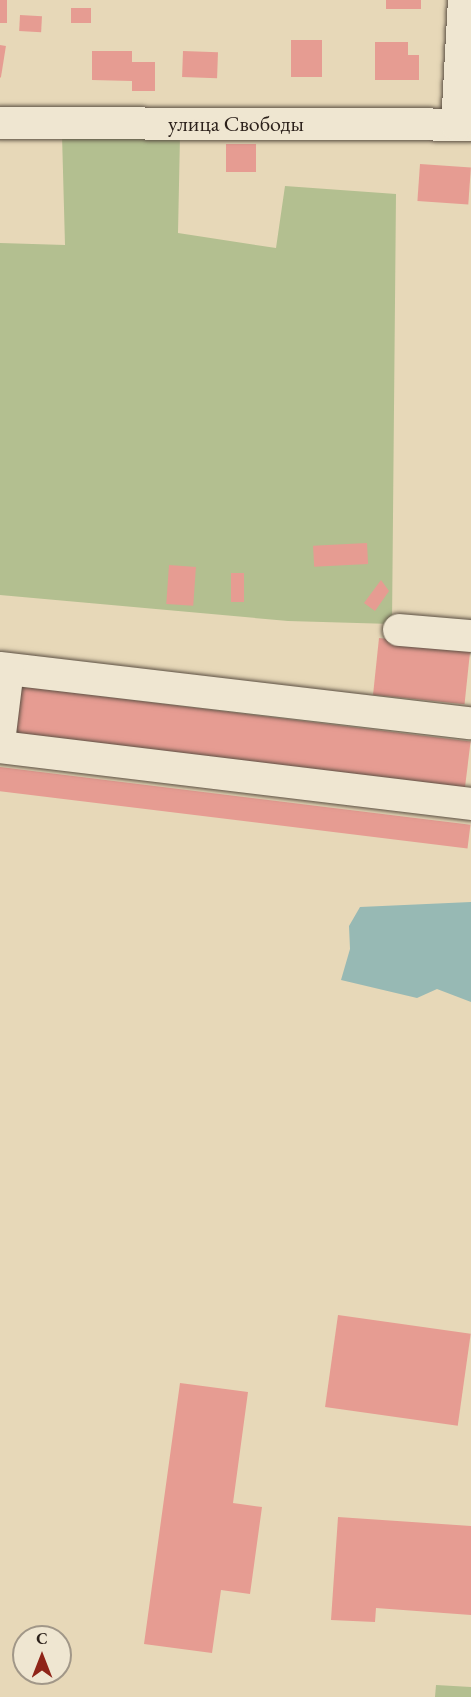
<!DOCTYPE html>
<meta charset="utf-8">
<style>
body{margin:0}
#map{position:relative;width:471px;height:1697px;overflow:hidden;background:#e7d8b8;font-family:"EB Garamond",serif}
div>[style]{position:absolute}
.green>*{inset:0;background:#b3bf90}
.water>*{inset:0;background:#97b9b4}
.building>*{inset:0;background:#e69c92;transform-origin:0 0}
.roads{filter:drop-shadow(0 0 2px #5b4f42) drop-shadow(0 0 2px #5b4f42)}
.minor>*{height:32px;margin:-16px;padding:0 16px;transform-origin:16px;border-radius:16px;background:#efe6d1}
span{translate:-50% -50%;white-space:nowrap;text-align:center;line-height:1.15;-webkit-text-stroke:4.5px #efe6d1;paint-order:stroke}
.street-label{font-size:22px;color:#2c211b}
.north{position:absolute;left:12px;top:1625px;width:60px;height:60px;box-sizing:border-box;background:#efe6d1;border:2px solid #a19788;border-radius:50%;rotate:0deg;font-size:16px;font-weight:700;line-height:24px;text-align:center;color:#2c211b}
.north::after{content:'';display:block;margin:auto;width:21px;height:27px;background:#8f2418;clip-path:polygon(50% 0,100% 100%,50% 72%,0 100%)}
</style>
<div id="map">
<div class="green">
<i style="clip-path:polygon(62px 135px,180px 136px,178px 233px,276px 248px,285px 186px,396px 194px,392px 624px,288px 621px,0 595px,0 243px,65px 245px)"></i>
<i style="clip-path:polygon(436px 1685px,471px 1687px,471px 1697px,435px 1697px)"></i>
</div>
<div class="water">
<i style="clip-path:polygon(471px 902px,471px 1002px,437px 989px,417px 998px,341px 980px,350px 949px,349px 926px,360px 907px)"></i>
</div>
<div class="building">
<i style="left:0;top:0;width:7px;height:23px"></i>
<i style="left:386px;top:0;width:35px;height:9px"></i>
<i style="left:71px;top:8px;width:20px;height:15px"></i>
<i style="left:20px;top:15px;width:22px;height:16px;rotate:3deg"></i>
<i style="left:291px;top:40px;width:31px;height:37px"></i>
<i style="clip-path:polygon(375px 42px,408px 42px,408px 55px,419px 55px,419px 80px,375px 80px)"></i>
<i style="left:0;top:45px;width:6px;height:32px;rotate:9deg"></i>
<i style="clip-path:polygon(92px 51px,132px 51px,132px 62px,155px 62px,155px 91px,132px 91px,132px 81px,92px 80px)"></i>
<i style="left:183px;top:51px;width:35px;height:26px;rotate:2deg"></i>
<i style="left:226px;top:144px;width:30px;height:28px"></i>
<i style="left:420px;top:164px;width:51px;height:37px;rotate:4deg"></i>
<i style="left:367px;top:543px;width:21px;height:54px;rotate:87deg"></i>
<i style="left:169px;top:565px;width:27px;height:39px;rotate:4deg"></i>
<i style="left:231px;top:573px;width:13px;height:29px"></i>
<i style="clip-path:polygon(381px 580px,389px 591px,375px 611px,364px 603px)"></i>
<i style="left:379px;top:638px;width:92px;height:57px;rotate:6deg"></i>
<i style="left:18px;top:686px;width:456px;height:49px;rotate:7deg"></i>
<i style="left:0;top:767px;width:474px;height:24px;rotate:7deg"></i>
<i style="left:338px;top:1315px;width:134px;height:93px;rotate:8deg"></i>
<i style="clip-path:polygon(180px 1383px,248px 1392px,233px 1503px,262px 1507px,250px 1594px,221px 1590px,212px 1653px,144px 1644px)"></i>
<i style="clip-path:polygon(338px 1517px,471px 1526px,471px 1615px,376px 1608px,375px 1622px,331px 1620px)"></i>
</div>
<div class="roads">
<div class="minor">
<i style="left:0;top:123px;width:471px;rotate:0.2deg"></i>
<i style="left:457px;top:125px;width:125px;rotate:-86.8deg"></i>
<i style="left:399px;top:630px;width:72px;rotate:4.8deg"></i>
<i style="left:0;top:668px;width:474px;rotate:6.7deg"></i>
<i style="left:0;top:734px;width:65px;rotate:-83deg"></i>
<i style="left:0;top:747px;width:474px;rotate:6.9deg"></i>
</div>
</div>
<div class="street-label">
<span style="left:236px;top:124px">улица Свободы</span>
</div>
<div class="north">С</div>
</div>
